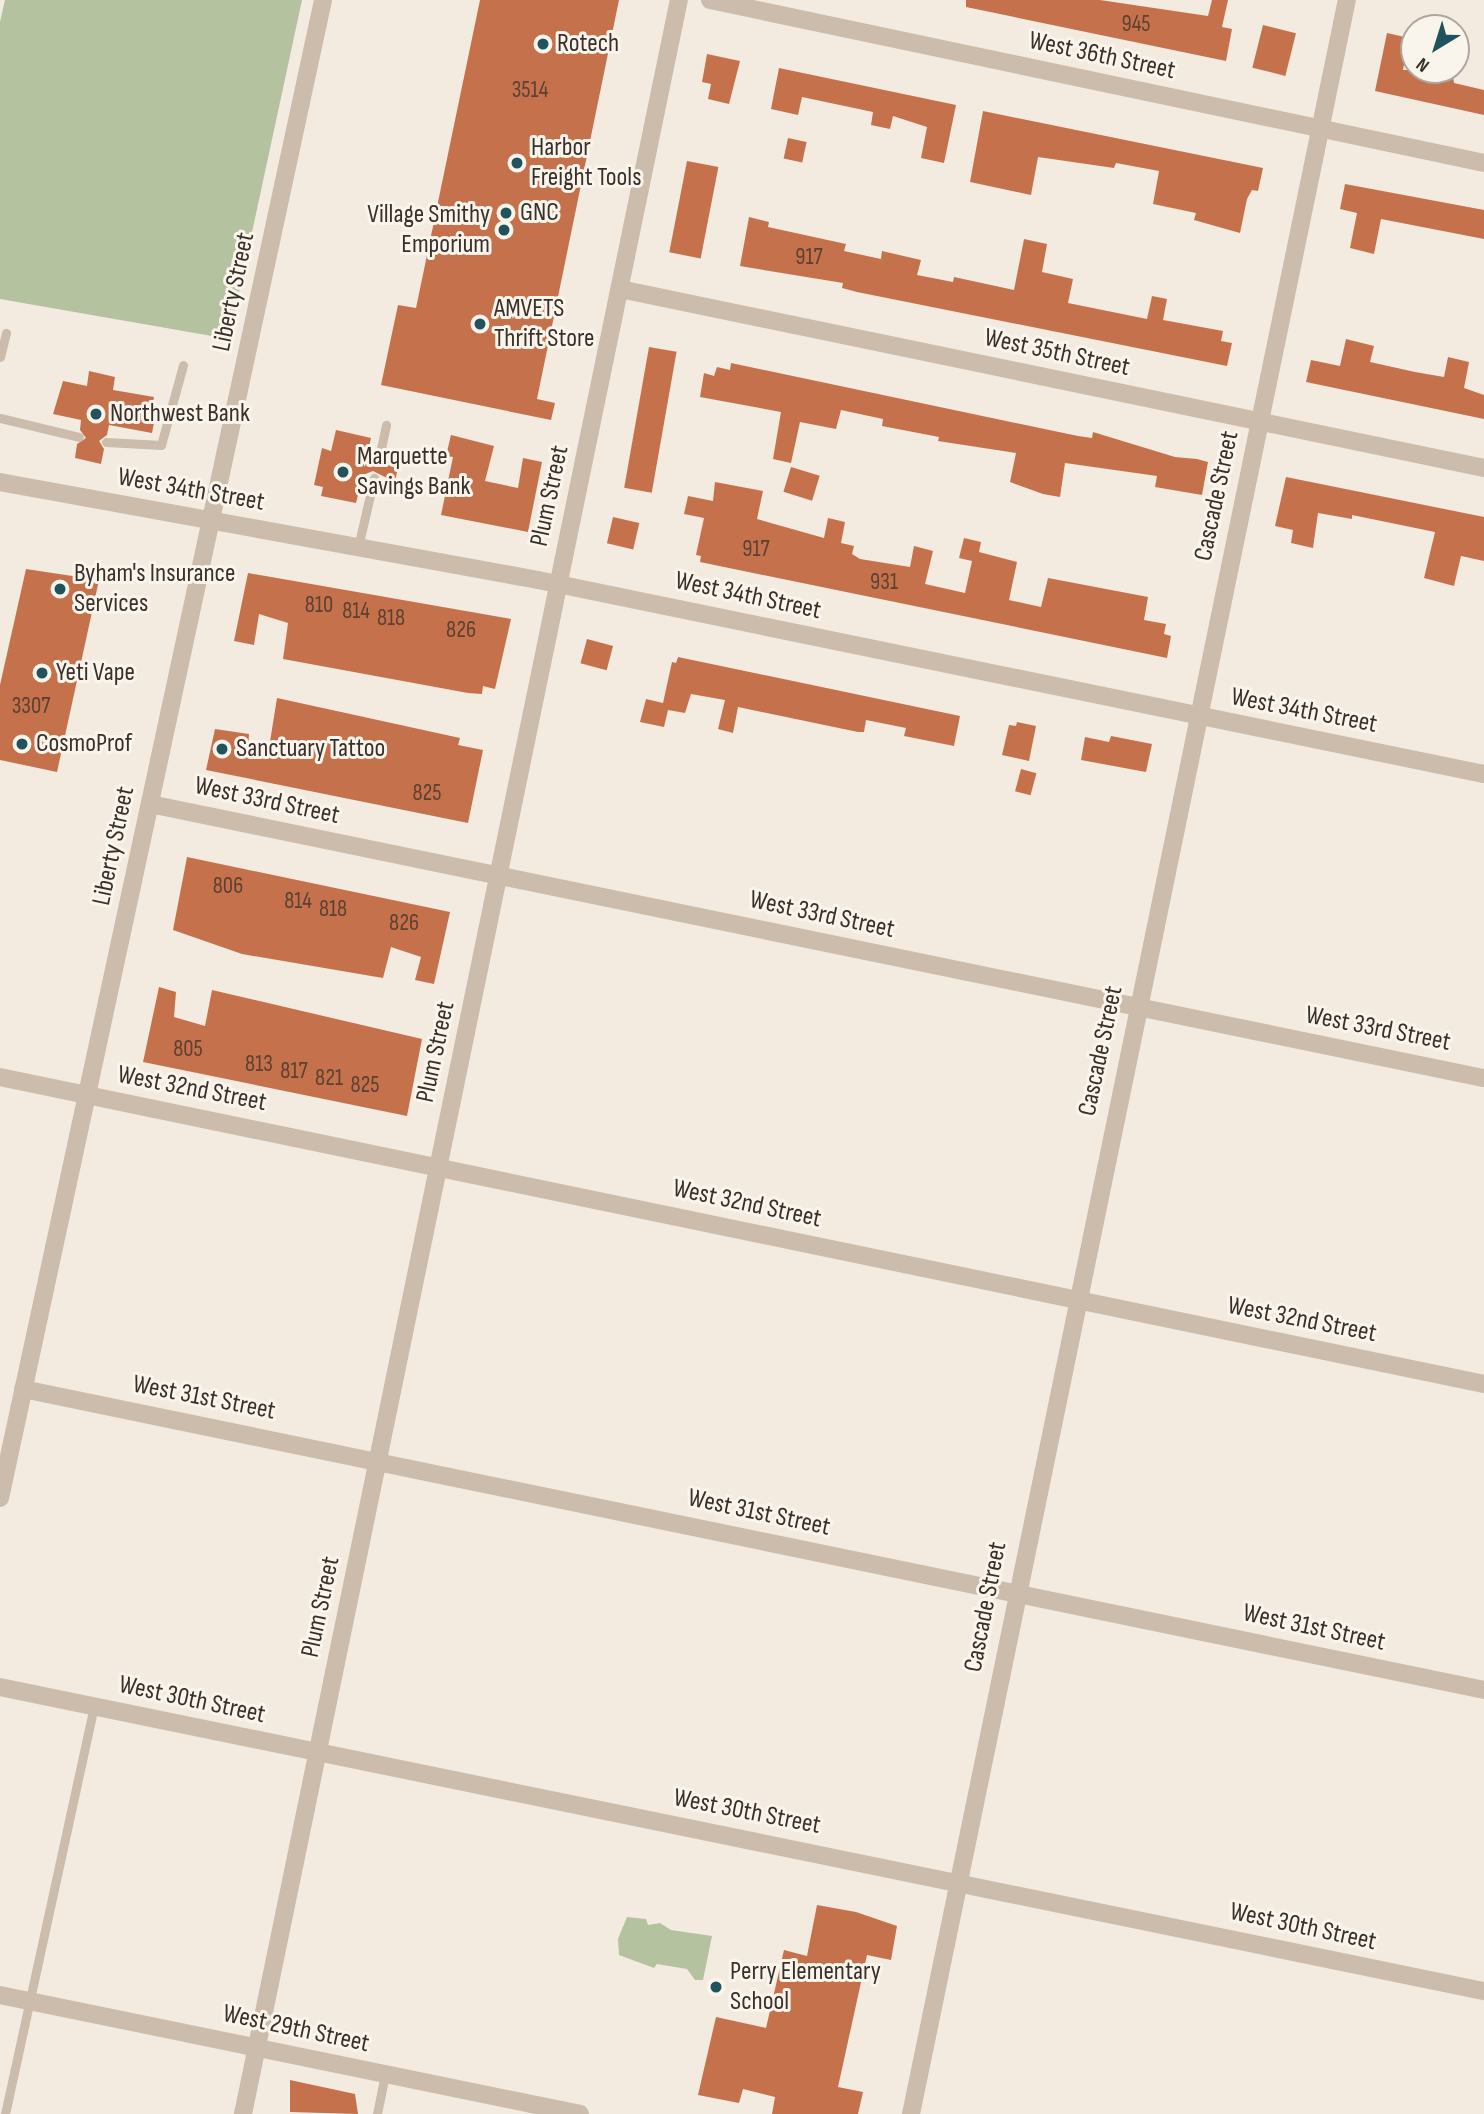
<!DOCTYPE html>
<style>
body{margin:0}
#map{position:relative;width:1484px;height:2114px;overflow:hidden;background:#f3ebe0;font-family:"Sofia Sans Condensed",sans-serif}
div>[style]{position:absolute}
.green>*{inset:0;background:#b4c29f}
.building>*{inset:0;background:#c5724c;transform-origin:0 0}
.service>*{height:9px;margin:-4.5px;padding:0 4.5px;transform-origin:4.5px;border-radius:4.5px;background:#cbbcab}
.minor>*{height:18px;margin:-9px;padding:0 9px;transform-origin:9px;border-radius:9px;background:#cbbcab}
.tertiary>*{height:18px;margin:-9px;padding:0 9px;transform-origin:9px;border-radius:9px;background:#cbbcab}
.dots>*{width:19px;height:19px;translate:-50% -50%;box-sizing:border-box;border:4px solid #faf5ec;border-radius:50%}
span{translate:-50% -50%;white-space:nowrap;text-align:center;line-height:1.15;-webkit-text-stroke:6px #faf5ec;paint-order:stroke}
.number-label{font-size:23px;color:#5c4032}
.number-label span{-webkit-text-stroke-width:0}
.poi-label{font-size:26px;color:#39302a}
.left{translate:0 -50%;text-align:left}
.right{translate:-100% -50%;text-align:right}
.street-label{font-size:26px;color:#39302a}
.north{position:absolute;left:1400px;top:14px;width:70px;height:70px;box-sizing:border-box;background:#faf5ec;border:2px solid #ada69e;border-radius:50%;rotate:218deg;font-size:19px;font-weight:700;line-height:28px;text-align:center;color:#39302a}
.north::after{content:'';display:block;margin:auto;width:24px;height:32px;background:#20535b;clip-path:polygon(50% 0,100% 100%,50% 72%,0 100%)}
</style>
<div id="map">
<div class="green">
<i style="clip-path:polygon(5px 0,302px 0,229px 339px,0 299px,0 22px)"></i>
<i style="clip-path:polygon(627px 1917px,646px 1919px,648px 1925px,660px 1923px,671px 1930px,712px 1936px,703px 1980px,695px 1980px,687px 1969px,657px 1964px,654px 1968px,619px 1955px,618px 1939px)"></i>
</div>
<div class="building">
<i style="clip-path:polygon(480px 0,619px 0,537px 399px,555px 403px,551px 420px,381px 385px,398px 305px,416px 308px)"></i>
<i style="clip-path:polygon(966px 0,1100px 0,1208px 16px,1212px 0,1228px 0,1222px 27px,1232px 29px,1226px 61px,966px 7px)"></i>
<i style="left:1263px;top:25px;width:34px;height:44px;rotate:14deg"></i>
<i style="clip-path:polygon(1387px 33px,1409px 38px,1403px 70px,1452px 70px,1454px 83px,1484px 90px,1484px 115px,1375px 91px)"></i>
<i style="clip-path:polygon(707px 54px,740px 61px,729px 104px,708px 99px,711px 84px,702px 82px)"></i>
<i style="clip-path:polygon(779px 68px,956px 105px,944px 163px,921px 158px,927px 127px,893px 116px,890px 129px,871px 125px,873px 112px,802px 97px,798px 115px,771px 109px)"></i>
<i style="clip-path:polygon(983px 111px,1263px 168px,1258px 191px,1252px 190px,1247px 199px,1240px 233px,1194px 220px,1196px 213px,1153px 204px,1159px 171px,1116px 163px,1114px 168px,1038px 157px,1031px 195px,970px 182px)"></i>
<i style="left:788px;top:138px;width:19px;height:21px;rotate:12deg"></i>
<i style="left:687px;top:161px;width:32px;height:93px;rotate:11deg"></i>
<i style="clip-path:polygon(1345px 184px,1484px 210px,1484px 239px,1381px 219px,1374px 254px,1350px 248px,1357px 213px,1340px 209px)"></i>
<i style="clip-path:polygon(749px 217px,769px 222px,768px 227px,846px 244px,844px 251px,881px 259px,882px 251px,921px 260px,917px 275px,953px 282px,954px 277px,1014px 290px,1024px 239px,1047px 244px,1042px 272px,1073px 279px,1068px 303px,1147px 319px,1152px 296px,1167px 299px,1163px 320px,1223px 331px,1221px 341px,1232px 343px,1227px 366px,857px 292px,842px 288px,843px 283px,740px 266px)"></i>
<i style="clip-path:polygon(1346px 339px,1374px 346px,1370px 362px,1415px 372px,1444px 377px,1448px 357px,1469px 362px,1464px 388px,1484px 395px,1484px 419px,1306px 382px,1311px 360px,1340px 366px)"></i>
<i style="left:649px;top:347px;width:28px;height:143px;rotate:10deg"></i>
<i style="clip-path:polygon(731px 363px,1078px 436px,1092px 438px,1093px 432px,1175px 457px,1197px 459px,1208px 462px,1202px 495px,1155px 487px,1157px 476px,1065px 463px,1060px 497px,1043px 494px,1010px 482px,1016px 453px,938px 441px,939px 437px,882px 426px,883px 419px,841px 410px,836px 429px,800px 422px,791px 463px,773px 459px,781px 412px,700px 397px,704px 373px,714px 376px,717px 367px,730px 370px)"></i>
<i style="clip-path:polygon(89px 371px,115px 377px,113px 390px,154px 397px,152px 407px,157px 408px,152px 433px,109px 425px,107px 435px,99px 441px,104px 449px,101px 464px,75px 458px,77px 444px,86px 438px,80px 430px,81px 420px,53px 414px,63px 381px,87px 386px)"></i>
<i style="clip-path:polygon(336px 430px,371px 438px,367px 456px,375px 464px,399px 462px,395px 482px,373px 471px,363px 475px,356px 503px,321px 496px,323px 487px,314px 485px,322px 448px,331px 451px)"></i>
<i style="clip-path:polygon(451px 435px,494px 446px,485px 481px,518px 488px,523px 458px,542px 462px,528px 532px,441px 515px,453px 457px,446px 456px)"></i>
<i style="left:791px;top:467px;width:30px;height:26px;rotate:17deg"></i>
<i style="clip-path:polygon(1286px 477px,1484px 517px,1484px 561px,1461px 556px,1454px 586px,1424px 578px,1435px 532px,1352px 515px,1352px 519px,1318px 513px,1313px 548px,1291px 543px,1293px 530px,1275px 526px)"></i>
<i style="clip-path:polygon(715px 482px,763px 491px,757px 519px,824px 538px,828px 518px,845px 522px,841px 543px,854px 546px,852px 554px,860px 559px,910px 567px,914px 546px,933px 551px,925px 584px,965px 593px,972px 561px,959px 558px,964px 538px,981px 542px,979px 552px,1017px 562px,1009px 600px,1041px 607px,1048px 578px,1148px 597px,1144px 620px,1166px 624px,1164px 634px,1171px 636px,1167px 658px,700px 562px,701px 556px,696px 555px,704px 518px,684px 514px,688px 496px,713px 501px)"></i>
<i style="left:613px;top:517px;width:27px;height:27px;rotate:13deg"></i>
<i style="clip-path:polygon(26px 569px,99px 580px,57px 772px,0 760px,0 685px)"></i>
<i style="clip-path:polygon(248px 573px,511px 619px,495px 689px,483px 686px,482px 694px,468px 693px,283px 659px,288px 623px,259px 614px,254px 645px,234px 641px)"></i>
<i style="left:587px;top:639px;width:27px;height:25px;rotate:15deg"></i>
<i style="clip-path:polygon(678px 657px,960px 716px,954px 746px,904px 736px,906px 728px,866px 720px,864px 732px,858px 732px,738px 707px,733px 733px,718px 729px,725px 700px,691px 694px,685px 713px,668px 710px,664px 727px,640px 722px,646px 699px,663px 703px,672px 662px,676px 663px)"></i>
<i style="clip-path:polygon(277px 698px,460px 738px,458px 745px,483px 750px,468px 823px,206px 770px,215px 729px,249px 734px,248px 752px,268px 754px)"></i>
<i style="clip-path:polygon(1017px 722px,1036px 726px,1029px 761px,1002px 755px,1009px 725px,1016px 726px)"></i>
<i style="clip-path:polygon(1111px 736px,1152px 744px,1146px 772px,1081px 760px,1085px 737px,1109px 742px)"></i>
<i style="left:1021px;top:769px;width:16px;height:23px;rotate:15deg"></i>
<i style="clip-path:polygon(187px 857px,450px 912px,434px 984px,415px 980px,421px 957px,391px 947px,383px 978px,242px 954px,173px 930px)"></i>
<i style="clip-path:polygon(159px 987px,176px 992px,174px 1017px,205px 1026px,212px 990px,422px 1039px,407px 1116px,143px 1062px)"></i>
<i style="clip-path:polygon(817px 1905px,856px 1912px,897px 1926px,891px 1960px,867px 1955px,838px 2087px,863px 2092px,858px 2114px,772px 2114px,775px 2097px,743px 2089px,739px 2103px,698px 2095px,716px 2017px,766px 2028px,784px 1950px,807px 1956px)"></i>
<i style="clip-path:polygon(290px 2080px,355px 2094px,358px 2114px,290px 2112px)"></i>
</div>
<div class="service">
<i style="left:0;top:357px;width:25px;rotate:-76deg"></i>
<i style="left:0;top:418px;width:81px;rotate:13.5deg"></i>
<i style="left:106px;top:442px;width:55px;rotate:3.1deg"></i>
<i style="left:161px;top:445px;width:83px;rotate:-74.6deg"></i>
<i style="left:379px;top:458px;width:34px;rotate:-78deg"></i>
<i style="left:358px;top:547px;width:71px;rotate:-76.9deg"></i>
<i style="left:5px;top:2114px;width:418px;rotate:-77.7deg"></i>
<i style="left:377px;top:2114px;width:41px;rotate:-78.7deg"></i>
</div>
<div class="minor">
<i style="left:710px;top:0;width:791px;rotate:11.89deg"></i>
<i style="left:620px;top:289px;width:882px;rotate:11.7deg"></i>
<i style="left:0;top:482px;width:547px;rotate:10.32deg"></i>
<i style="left:538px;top:580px;width:966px;rotate:11.59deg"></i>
<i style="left:150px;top:804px;width:1362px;rotate:11.61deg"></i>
<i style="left:23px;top:1389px;width:1492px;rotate:11.64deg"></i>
<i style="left:0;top:1687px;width:1515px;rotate:11.58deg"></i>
<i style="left:243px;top:2114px;width:2158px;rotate:-78.35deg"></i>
<i style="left:911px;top:2114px;width:2158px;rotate:-78.35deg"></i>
</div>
<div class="tertiary">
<i style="left:0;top:1077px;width:1515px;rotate:11.69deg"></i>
<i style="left:0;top:1498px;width:1532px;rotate:-77.83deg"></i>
<i style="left:0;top:1995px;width:592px;rotate:11.59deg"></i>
</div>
<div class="dots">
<i style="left:543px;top:44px;background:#20535b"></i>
<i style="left:517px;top:163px;background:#20535b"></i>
<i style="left:506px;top:213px;background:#20535b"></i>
<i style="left:504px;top:230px;background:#20535b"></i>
<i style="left:480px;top:324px;background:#20535b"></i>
<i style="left:96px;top:414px;background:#20535b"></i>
<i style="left:343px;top:472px;background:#20535b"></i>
<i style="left:60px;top:589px;background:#20535b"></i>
<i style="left:42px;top:673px;background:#20535b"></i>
<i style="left:22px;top:744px;background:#20535b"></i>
<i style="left:222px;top:749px;background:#20535b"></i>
<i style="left:716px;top:1987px;background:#20535b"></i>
</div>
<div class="number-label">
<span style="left:1136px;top:24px">945</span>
<span style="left:530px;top:90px">3514</span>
<span style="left:809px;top:257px">917</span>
<span style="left:756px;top:549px">917</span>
<span style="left:884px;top:582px">931</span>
<span style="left:319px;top:605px">810</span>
<span style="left:356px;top:611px">814</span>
<span style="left:391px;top:618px">818</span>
<span style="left:461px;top:630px">826</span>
<span style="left:31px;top:706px">3307</span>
<span style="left:427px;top:793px">825</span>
<span style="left:228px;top:886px">806</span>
<span style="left:298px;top:901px">814</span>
<span style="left:333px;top:909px">818</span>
<span style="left:404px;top:923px">826</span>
<span style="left:188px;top:1049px">805</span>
<span style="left:259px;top:1064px">813</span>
<span style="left:294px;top:1071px">817</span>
<span style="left:329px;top:1078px">821</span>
<span style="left:365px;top:1085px">825</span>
</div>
<div class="poi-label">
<span class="left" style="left:557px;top:44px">Rotech</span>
<span class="left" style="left:531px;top:163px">Harbor<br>Freight Tools</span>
<span class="left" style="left:520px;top:213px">GNC</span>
<span class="right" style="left:490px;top:230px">Village Smithy<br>Emporium</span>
<span class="left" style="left:494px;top:324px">AMVETS<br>Thrift Store</span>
<span class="left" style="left:110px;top:414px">Northwest Bank</span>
<span class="left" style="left:357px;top:472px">Marquette<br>Savings Bank</span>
<span class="left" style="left:74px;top:589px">Byham's Insurance<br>Services</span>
<span class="left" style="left:56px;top:673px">Yeti Vape</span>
<span class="left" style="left:36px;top:744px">CosmoProf</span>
<span class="left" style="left:236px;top:749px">Sanctuary Tattoo</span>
<span class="left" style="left:730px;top:1987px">Perry Elementary<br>School</span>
</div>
<div class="street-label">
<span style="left:1102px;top:56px;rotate:12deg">West 36th Street</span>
<span style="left:234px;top:292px;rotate:-78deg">Liberty Street</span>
<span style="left:1057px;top:353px;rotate:12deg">West 35th Street</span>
<span style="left:191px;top:490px;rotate:10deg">West 34th Street</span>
<span style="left:550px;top:496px;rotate:-78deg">Plum Street</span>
<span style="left:1217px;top:496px;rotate:-78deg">Cascade Street</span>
<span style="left:748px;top:596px;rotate:12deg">West 34th Street</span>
<span style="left:1304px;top:711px;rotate:11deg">West 34th Street</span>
<span style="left:267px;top:801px;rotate:12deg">West 33rd Street</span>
<span style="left:114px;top:846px;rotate:-78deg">Liberty Street</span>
<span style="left:822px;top:915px;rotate:12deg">West 33rd Street</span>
<span style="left:1378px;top:1029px;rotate:11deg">West 33rd Street</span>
<span style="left:1101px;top:1051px;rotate:-78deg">Cascade Street</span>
<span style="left:436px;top:1052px;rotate:-78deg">Plum Street</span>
<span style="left:192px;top:1089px;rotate:11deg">West 32nd Street</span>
<span style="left:747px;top:1204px;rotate:12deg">West 32nd Street</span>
<span style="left:1302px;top:1320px;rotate:11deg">West 32nd Street</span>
<span style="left:204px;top:1398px;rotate:11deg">West 31st Street</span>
<span style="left:759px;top:1513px;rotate:12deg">West 31st Street</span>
<span style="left:321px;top:1607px;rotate:-78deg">Plum Street</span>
<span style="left:986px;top:1607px;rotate:-79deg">Cascade Street</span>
<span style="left:1314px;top:1628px;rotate:12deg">West 31st Street</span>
<span style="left:192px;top:1700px;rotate:12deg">West 30th Street</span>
<span style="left:747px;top:1812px;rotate:11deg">West 30th Street</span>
<span style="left:1303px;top:1927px;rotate:12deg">West 30th Street</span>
<span style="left:296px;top:2029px;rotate:12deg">West 29th Street</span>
</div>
<div class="north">N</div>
</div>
